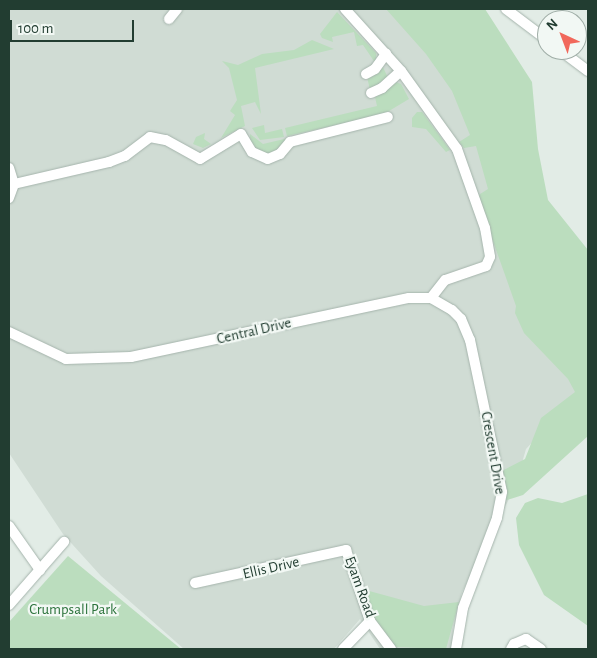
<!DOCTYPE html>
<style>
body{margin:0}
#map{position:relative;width:597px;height:658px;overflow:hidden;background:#e2ece6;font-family:"Alegreya Sans",sans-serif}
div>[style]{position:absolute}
.built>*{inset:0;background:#d0dcd4}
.green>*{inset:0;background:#bbddbe}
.roads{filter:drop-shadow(0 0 1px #a5b4ac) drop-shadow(0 0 1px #a5b4ac)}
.street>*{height:10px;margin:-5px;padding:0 5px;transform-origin:5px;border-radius:5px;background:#fff}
span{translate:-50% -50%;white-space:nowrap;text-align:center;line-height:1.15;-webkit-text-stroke:4.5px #f2f8f4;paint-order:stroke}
.street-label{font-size:15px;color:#223d31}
.park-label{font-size:15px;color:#2c733c}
.frame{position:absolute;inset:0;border:10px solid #223d31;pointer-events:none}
.north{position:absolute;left:537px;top:10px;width:50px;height:50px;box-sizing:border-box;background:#f2f8f4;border:1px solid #9fada6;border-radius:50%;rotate:317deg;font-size:14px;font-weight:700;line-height:20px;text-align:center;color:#223d31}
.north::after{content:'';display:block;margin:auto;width:18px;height:22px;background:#f1685b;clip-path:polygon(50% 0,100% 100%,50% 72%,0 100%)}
.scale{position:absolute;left:10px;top:20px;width:124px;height:22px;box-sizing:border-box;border:2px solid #223d31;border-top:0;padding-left:6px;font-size:15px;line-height:18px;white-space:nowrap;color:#223d31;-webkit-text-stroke:4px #f2f8f4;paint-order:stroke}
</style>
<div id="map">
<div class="built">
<i style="clip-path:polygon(9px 9px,406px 9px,440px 48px,586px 384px,526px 449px,515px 487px,462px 592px,453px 629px,452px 649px,380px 649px,360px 619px,334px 649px,184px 649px,101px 576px,63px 534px,9px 453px)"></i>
</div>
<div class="green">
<i style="clip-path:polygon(386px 9px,485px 9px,532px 82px,538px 149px,548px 200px,588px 250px,588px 436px,523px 495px,504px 501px,502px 471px,525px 459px,541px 418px,575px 392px,568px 379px,524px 333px,515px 313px,516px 306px,477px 196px,488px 189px,476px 146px,464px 148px,459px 142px,470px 135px,452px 91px,426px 54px)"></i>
<i style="clip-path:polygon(337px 12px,376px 53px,376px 64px,363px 45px,357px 46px,354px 32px,332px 37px,333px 42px,322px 38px,320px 34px)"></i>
<i style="clip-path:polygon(312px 40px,334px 49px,255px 68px,261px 114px,255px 102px,241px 106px,245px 126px,221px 138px,235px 115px,230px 111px,237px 100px,229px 68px,222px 61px,238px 65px,262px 54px,294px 50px)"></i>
<i style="clip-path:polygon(382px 65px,388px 78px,370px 90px,367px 77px)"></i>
<i style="clip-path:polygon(396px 82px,401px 84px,409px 99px,384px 114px,287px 136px,285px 128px,377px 106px,375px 97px)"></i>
<i style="clip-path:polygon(417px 112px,422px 112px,450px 150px,446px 152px,426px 129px,412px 127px,412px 118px)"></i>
<i style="clip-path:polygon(264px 125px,265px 133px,282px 129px,284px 137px,260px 140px,252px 128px)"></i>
<i style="clip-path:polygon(205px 133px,204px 139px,211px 144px,203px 148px,193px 144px,196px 137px)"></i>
<i style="clip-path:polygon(250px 134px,263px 144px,297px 136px,275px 154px,262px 155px,250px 142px)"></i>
<i style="clip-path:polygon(588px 494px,588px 626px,544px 595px,519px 545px,516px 518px,525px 503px,538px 498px,562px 503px)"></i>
<i style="clip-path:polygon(68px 556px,181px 649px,9px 649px,9px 622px)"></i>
<i style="clip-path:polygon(362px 589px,424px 606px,459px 602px,446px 649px,396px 647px,376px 622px)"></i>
</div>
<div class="roads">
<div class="street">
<i style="left:345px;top:9px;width:84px;rotate:47.9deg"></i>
<i style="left:401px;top:71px;width:96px;rotate:54.3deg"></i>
<i style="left:457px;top:149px;width:84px;rotate:70.5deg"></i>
<i style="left:485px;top:228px;width:29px;rotate:80deg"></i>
<i style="left:490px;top:257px;width:10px;rotate:114deg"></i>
<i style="left:486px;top:266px;width:43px;rotate:161.1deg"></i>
<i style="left:445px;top:280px;width:23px;rotate:128deg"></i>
<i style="left:506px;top:9px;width:51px;rotate:37.1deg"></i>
<i style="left:169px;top:19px;width:13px;rotate:-51deg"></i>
<i style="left:560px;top:50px;width:35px;rotate:37deg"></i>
<i style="left:366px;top:74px;width:10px;rotate:-29deg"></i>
<i style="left:375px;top:69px;width:19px;rotate:-54deg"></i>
<i style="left:371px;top:93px;width:12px;rotate:-24deg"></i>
<i style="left:382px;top:88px;width:25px;rotate:-42deg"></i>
<i style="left:9px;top:168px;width:17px;rotate:73deg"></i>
<i style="left:14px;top:184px;width:15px;rotate:110deg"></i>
<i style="left:14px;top:184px;width:98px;rotate:-13deg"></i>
<i style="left:109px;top:162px;width:17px;rotate:-21deg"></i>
<i style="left:125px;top:156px;width:31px;rotate:-37deg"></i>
<i style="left:150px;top:137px;width:16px;rotate:11deg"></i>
<i style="left:166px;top:140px;width:39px;rotate:29deg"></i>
<i style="left:200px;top:159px;width:48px;rotate:-31.4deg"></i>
<i style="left:241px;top:134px;width:21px;rotate:59deg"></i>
<i style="left:252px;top:152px;width:17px;rotate:24deg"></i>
<i style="left:268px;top:159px;width:13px;rotate:-23deg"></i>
<i style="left:280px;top:154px;width:16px;rotate:-50deg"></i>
<i style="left:290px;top:142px;width:101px;rotate:-14.3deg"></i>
<i style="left:9px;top:332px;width:63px;rotate:25.3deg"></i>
<i style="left:66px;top:359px;width:65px;rotate:-1.8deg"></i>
<i style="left:131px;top:357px;width:284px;rotate:-12deg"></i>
<i style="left:409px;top:298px;width:22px"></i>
<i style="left:431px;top:298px;width:24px;rotate:30deg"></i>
<i style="left:452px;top:310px;width:13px;rotate:45deg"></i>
<i style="left:461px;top:319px;width:23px;rotate:67deg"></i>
<i style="left:470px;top:340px;width:155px;rotate:78.1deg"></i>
<i style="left:502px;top:492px;width:26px;rotate:101deg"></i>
<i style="left:497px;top:518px;width:96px;rotate:110.7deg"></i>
<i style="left:463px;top:608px;width:42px;rotate:99.7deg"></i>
<i style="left:9px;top:526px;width:54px;rotate:54.8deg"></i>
<i style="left:195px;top:583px;width:155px;rotate:-12.3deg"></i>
<i style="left:346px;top:550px;width:75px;rotate:71.3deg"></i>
<i style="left:370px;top:621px;width:35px;rotate:53deg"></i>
<i style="left:9px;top:605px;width:84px;rotate:-48.9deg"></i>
<i style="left:343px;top:649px;width:39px;rotate:-46deg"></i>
<i style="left:511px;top:649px;width:6px;rotate:-59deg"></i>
<i style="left:514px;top:644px;width:13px;rotate:-23deg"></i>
<i style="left:526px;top:639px;width:18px;rotate:34deg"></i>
</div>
</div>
<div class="street-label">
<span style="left:254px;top:331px;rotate:-13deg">Central Drive</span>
<span style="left:493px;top:453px;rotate:80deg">Crescent Drive</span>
<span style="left:271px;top:568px;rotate:-13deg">Ellis Drive</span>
<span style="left:360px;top:587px;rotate:70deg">Eyam Road</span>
</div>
<div class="park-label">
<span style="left:73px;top:610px">Crumpsall Park</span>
</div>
<div class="frame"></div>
<div class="north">N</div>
<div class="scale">100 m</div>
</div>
